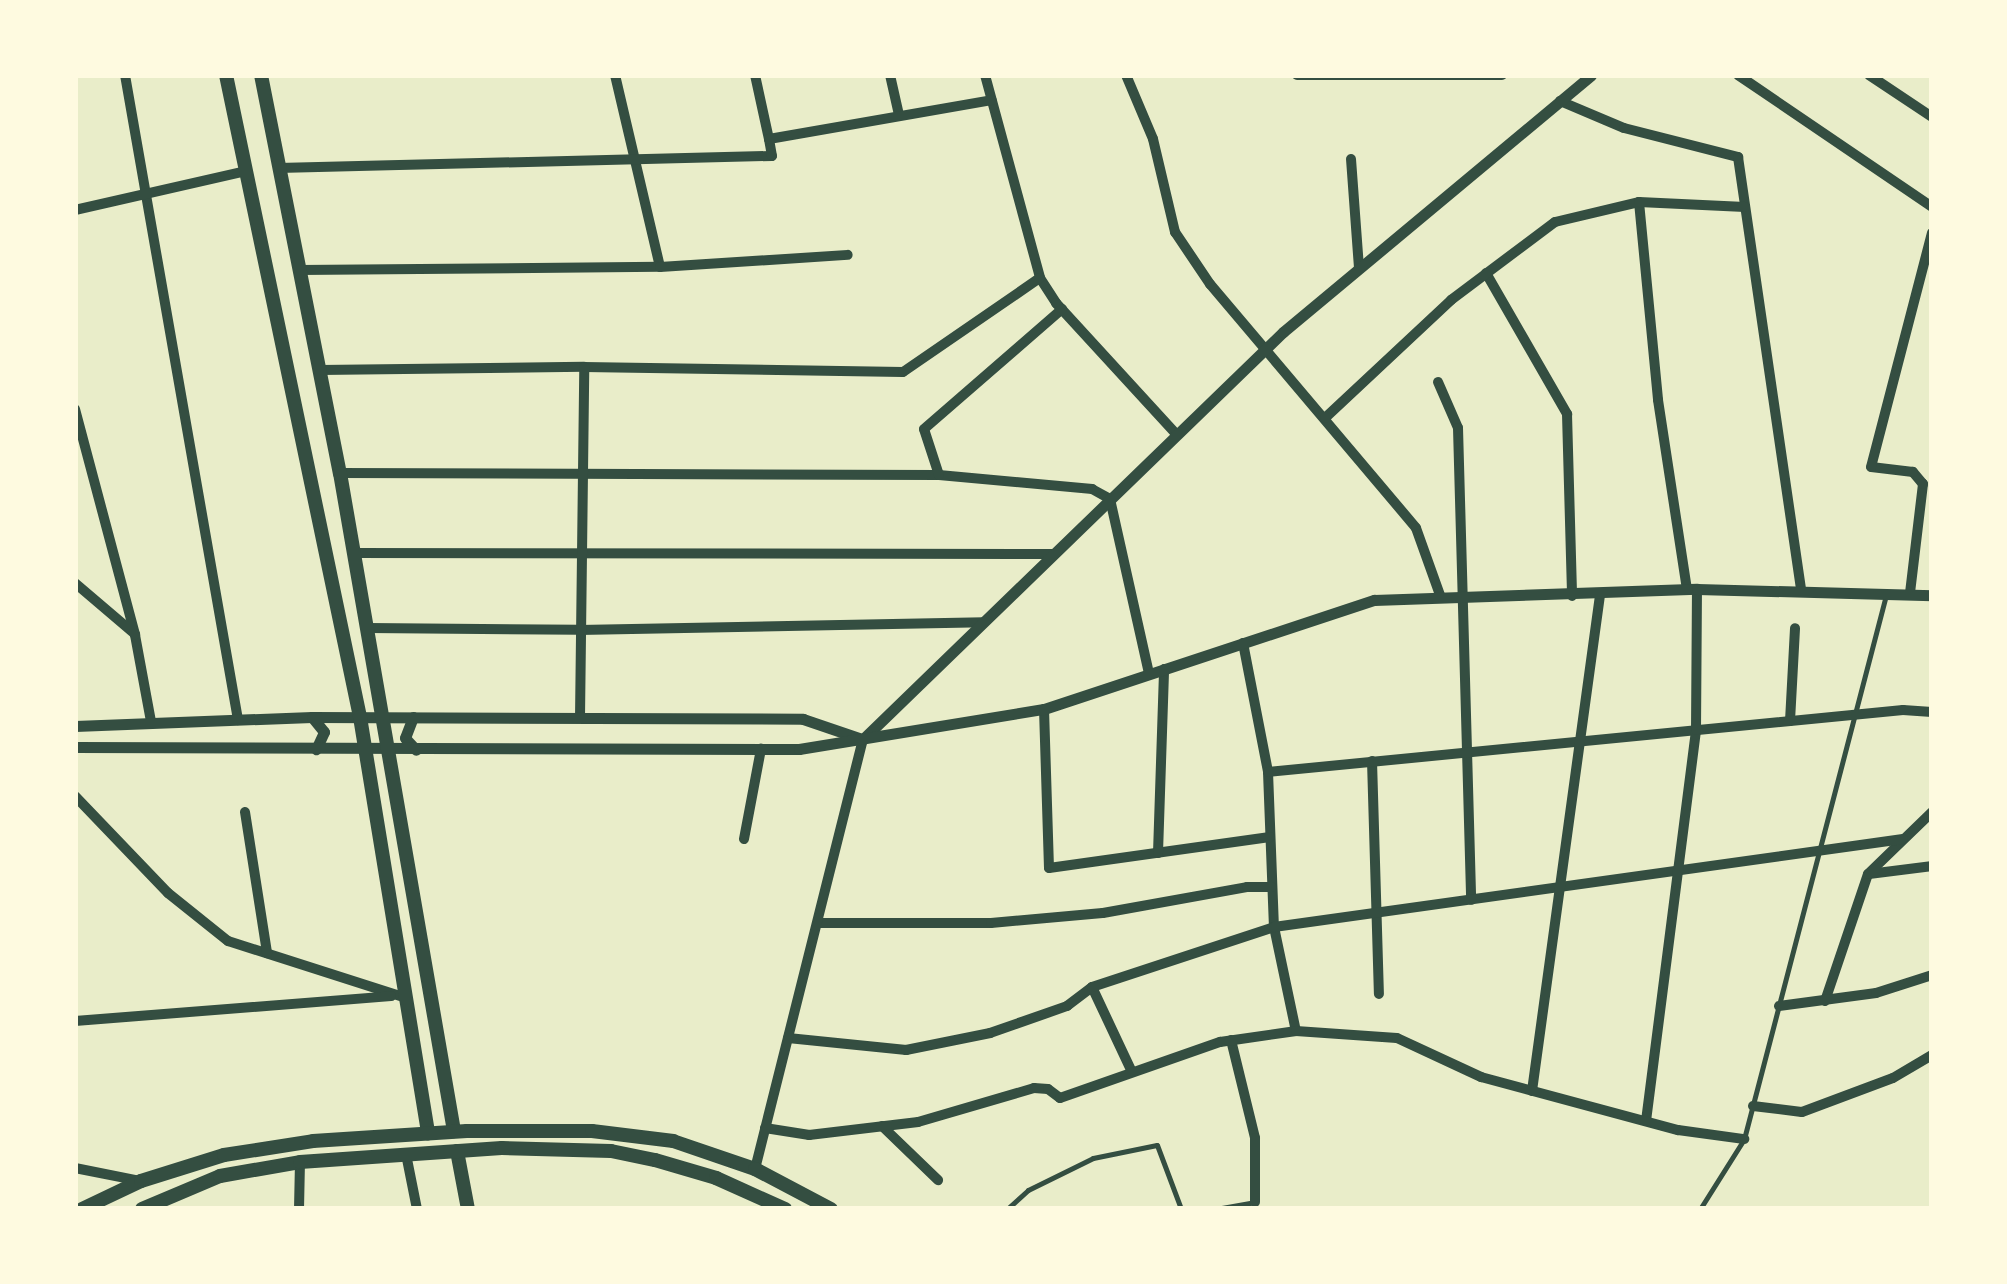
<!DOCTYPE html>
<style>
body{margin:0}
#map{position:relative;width:2007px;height:1284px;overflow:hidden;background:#e9edc9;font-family:Montserrat,sans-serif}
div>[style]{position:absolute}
.service>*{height:5px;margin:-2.5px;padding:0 2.5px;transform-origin:2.5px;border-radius:2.5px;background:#344e41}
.minor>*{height:10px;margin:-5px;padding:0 5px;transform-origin:5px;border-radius:5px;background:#344e41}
.tertiary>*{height:11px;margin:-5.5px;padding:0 5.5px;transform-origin:5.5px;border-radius:5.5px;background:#344e41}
.secondary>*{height:14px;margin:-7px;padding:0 7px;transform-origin:7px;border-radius:7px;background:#344e41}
span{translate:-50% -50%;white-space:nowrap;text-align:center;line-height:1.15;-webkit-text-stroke:8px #fefae0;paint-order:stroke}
.frame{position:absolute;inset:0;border:78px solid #fefae0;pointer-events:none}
</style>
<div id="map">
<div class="service">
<i style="left:1007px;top:1209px;width:28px;rotate:-42deg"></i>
<i style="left:1028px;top:1190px;width:72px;rotate:-26.2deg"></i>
<i style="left:1093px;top:1158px;width:65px;rotate:-11.5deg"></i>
<i style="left:1157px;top:1145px;width:68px;rotate:69.4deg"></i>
<i style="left:1216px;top:1209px;width:40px;rotate:-10deg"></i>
<i style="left:1255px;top:1202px;width:7px;rotate:90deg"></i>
<i style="left:1700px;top:1209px;width:83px;rotate:-57.8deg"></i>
<i style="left:1744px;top:1139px;width:562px;rotate:-75.37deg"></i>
</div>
<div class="minor">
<i style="left:125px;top:75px;width:655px;rotate:80.06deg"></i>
<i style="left:615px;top:75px;width:197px;rotate:76.8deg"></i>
<i style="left:755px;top:75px;width:66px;rotate:77.7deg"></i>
<i style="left:890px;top:75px;width:41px;rotate:77.3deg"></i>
<i style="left:985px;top:75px;width:210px;rotate:74.8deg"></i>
<i style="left:1040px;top:278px;width:30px;rotate:57deg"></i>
<i style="left:1056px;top:303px;width:179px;rotate:47.5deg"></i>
<i style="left:1126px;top:75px;width:69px;rotate:67.1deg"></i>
<i style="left:1153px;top:139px;width:96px;rotate:76.7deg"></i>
<i style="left:1175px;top:232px;width:63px;rotate:56.1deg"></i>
<i style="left:1210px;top:284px;width:319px;rotate:49.8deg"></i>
<i style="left:1416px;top:528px;width:74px;rotate:70.3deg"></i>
<i style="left:1297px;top:75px;width:205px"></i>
<i style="left:1738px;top:75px;width:235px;rotate:34.2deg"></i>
<i style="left:1869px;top:75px;width:76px;rotate:33.7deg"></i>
<i style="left:1560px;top:101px;width:69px;rotate:22.9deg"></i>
<i style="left:1624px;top:128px;width:118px;rotate:14.3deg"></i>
<i style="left:1738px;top:157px;width:437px;rotate:81.7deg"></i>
<i style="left:1351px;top:159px;width:109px;rotate:85.8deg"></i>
<i style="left:278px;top:168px;width:494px;rotate:-1.4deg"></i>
<i style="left:772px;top:156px;width:17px;rotate:-100deg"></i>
<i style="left:769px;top:139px;width:226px;rotate:-9.9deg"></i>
<i style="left:1639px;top:202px;width:199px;rotate:84.5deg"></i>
<i style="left:1658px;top:400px;width:192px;rotate:81.3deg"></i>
<i style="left:75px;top:210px;width:175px;rotate:-12.8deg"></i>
<i style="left:299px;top:270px;width:361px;rotate:-0.5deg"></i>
<i style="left:660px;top:267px;width:188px;rotate:-3.7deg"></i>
<i style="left:1486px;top:273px;width:163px;rotate:60.1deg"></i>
<i style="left:1567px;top:414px;width:182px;rotate:88.4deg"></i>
<i style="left:320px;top:370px;width:264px;rotate:-0.7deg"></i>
<i style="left:584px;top:367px;width:319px;rotate:0.9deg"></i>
<i style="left:903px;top:372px;width:166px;rotate:-34.5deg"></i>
<i style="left:1438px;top:382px;width:50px;rotate:66.5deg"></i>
<i style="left:1458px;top:428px;width:472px;rotate:88.4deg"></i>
<i style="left:75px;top:409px;width:234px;rotate:75.1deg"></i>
<i style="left:135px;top:635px;width:87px;rotate:79.5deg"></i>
<i style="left:1325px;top:418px;width:173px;rotate:-43.1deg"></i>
<i style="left:1451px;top:300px;width:130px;rotate:-36.9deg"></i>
<i style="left:1555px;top:222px;width:86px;rotate:-13.4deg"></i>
<i style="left:1639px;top:202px;width:106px;rotate:2.7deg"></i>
<i style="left:340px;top:473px;width:599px;rotate:0.19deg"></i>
<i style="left:939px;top:475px;width:154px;rotate:5.2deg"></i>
<i style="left:1092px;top:489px;width:21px;rotate:29deg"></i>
<i style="left:1110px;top:499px;width:179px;rotate:77.4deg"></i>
<i style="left:939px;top:475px;width:48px;rotate:-108.1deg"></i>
<i style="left:924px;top:429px;width:183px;rotate:-41deg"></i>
<i style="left:354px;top:553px;width:700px;rotate:0.08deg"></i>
<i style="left:75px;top:583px;width:79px;rotate:40.4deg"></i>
<i style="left:1910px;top:593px;width:110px;rotate:-83.2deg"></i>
<i style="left:1923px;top:484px;width:16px;rotate:-130deg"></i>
<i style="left:1913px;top:472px;width:42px;rotate:-173.2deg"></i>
<i style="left:1871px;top:467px;width:242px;rotate:-75.4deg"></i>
<i style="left:368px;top:628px;width:211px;rotate:0.5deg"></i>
<i style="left:579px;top:630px;width:405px;rotate:-1.1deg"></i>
<i style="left:1243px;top:643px;width:131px;rotate:79deg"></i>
<i style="left:1268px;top:772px;width:155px;rotate:87.8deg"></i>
<i style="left:1274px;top:927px;width:106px;rotate:78.1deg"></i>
<i style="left:1044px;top:709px;width:159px;rotate:88.2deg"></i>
<i style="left:1049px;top:868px;width:223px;rotate:-8deg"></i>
<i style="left:580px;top:718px;width:351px;rotate:-89.3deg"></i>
<i style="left:1790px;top:721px;width:93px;rotate:-86.9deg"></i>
<i style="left:1372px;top:761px;width:233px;rotate:88.3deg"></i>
<i style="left:1268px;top:772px;width:638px;rotate:-5.58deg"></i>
<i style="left:1903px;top:710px;width:29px;rotate:4deg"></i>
<i style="left:75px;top:796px;width:134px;rotate:46.2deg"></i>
<i style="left:168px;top:893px;width:77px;rotate:38.7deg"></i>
<i style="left:228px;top:941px;width:188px;rotate:17.7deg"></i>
<i style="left:245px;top:812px;width:143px;rotate:81.1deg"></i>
<i style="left:744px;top:839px;width:92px;rotate:-79.3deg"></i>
<i style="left:1158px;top:853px;width:184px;rotate:-88.1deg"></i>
<i style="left:1869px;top:874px;width:64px;rotate:-7.2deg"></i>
<i style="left:818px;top:923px;width:173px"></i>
<i style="left:991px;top:923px;width:112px;rotate:-5.1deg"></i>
<i style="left:1103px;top:913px;width:146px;rotate:-10.2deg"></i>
<i style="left:1247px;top:887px;width:25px"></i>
<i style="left:1092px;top:987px;width:94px;rotate:64.8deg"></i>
<i style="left:1825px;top:1001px;width:134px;rotate:-71.3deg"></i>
<i style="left:1868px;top:874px;width:89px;rotate:-44.1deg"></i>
<i style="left:1779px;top:1006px;width:98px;rotate:-7.6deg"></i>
<i style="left:1876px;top:993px;width:59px;rotate:-17.8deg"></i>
<i style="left:75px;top:1021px;width:317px;rotate:-4.5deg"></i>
<i style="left:788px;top:1038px;width:119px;rotate:5.8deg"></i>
<i style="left:906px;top:1050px;width:86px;rotate:-11.4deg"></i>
<i style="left:990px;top:1033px;width:82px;rotate:-19.3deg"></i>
<i style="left:1067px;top:1006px;width:31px;rotate:-37deg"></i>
<i style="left:1092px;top:987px;width:192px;rotate:-18.2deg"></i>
<i style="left:1274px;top:927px;width:635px;rotate:-7.96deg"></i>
<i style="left:1231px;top:1040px;width:101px;rotate:76.2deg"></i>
<i style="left:1255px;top:1138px;width:64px;rotate:90deg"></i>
<i style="left:1532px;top:1091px;width:501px;rotate:-82.19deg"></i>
<i style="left:1753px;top:1106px;width:49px;rotate:7deg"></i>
<i style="left:1802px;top:1112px;width:97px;rotate:-20.5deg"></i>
<i style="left:1893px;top:1078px;width:45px;rotate:-30.5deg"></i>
<i style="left:1646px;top:1121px;width:394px;rotate:-82.7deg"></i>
<i style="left:1696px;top:730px;width:141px;rotate:-89.6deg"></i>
<i style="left:882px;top:1126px;width:78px;rotate:44deg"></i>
<i style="left:765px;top:1128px;width:45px;rotate:9deg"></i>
<i style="left:809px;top:1135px;width:110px;rotate:-6.8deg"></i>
<i style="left:918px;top:1122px;width:121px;rotate:-16.3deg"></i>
<i style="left:1034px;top:1088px;width:14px;rotate:4deg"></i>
<i style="left:1048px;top:1089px;width:15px;rotate:37deg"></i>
<i style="left:1060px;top:1098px;width:170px;rotate:-19.3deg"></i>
<i style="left:1220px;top:1042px;width:77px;rotate:-8.2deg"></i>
<i style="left:1296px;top:1031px;width:101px;rotate:4deg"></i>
<i style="left:1397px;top:1038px;width:93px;rotate:24.9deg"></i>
<i style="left:1481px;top:1077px;width:204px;rotate:15.1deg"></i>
<i style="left:1678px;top:1130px;width:67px;rotate:7.8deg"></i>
<i style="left:406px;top:1154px;width:56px;rotate:78.7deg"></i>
<i style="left:75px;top:1168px;width:66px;rotate:11.3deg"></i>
<i style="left:755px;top:1169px;width:443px;rotate:-75.9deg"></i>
<i style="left:299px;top:1209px;width:47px;rotate:-88.8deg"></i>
</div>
<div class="tertiary">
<i style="left:312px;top:717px;width:19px;rotate:51deg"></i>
<i style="left:324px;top:732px;width:19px;rotate:115deg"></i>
<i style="left:413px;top:717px;width:22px;rotate:111deg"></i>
<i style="left:405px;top:738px;width:16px;rotate:47deg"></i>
<i style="left:75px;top:726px;width:237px;rotate:-2.2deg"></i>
<i style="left:312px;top:717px;width:491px;rotate:0.2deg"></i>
<i style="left:803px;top:719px;width:59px;rotate:18.7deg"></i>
<i style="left:863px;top:739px;width:585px;rotate:-44.1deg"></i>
<i style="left:1283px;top:332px;width:401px;rotate:-39.8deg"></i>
<i style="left:75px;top:747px;width:724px;rotate:0.16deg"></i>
<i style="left:799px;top:749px;width:248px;rotate:-9.3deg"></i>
<i style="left:1044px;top:709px;width:348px;rotate:-18.3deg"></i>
<i style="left:1374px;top:600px;width:323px;rotate:-2deg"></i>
<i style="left:1697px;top:589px;width:235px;rotate:1.5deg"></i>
</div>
<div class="secondary">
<i style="left:226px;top:75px;width:656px;rotate:78.21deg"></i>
<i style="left:360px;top:717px;width:422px;rotate:80.7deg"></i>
<i style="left:261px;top:75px;width:406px;rotate:78.8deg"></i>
<i style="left:340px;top:473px;width:668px;rotate:80.17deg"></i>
<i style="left:457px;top:1151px;width:59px;rotate:79.3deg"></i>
<i style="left:82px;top:1209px;width:65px;rotate:-25.4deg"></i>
<i style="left:141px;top:1181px;width:87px;rotate:-17.4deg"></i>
<i style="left:224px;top:1155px;width:90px;rotate:-8.9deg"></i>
<i style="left:313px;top:1141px;width:154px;rotate:-3.7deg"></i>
<i style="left:467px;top:1131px;width:125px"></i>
<i style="left:592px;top:1131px;width:82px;rotate:7deg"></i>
<i style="left:673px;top:1141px;width:87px;rotate:18.9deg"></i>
<i style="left:755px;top:1169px;width:86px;rotate:27.8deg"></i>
<i style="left:142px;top:1209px;width:85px;rotate:-22.9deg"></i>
<i style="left:220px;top:1176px;width:81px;rotate:-9.9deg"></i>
<i style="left:300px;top:1162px;width:202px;rotate:-4deg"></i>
<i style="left:502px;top:1148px;width:109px;rotate:1.6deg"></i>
<i style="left:611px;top:1151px;width:45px;rotate:11.6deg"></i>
<i style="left:655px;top:1160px;width:64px;rotate:16.4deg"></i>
<i style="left:716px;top:1178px;width:76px;rotate:24.2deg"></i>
</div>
<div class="frame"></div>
</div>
